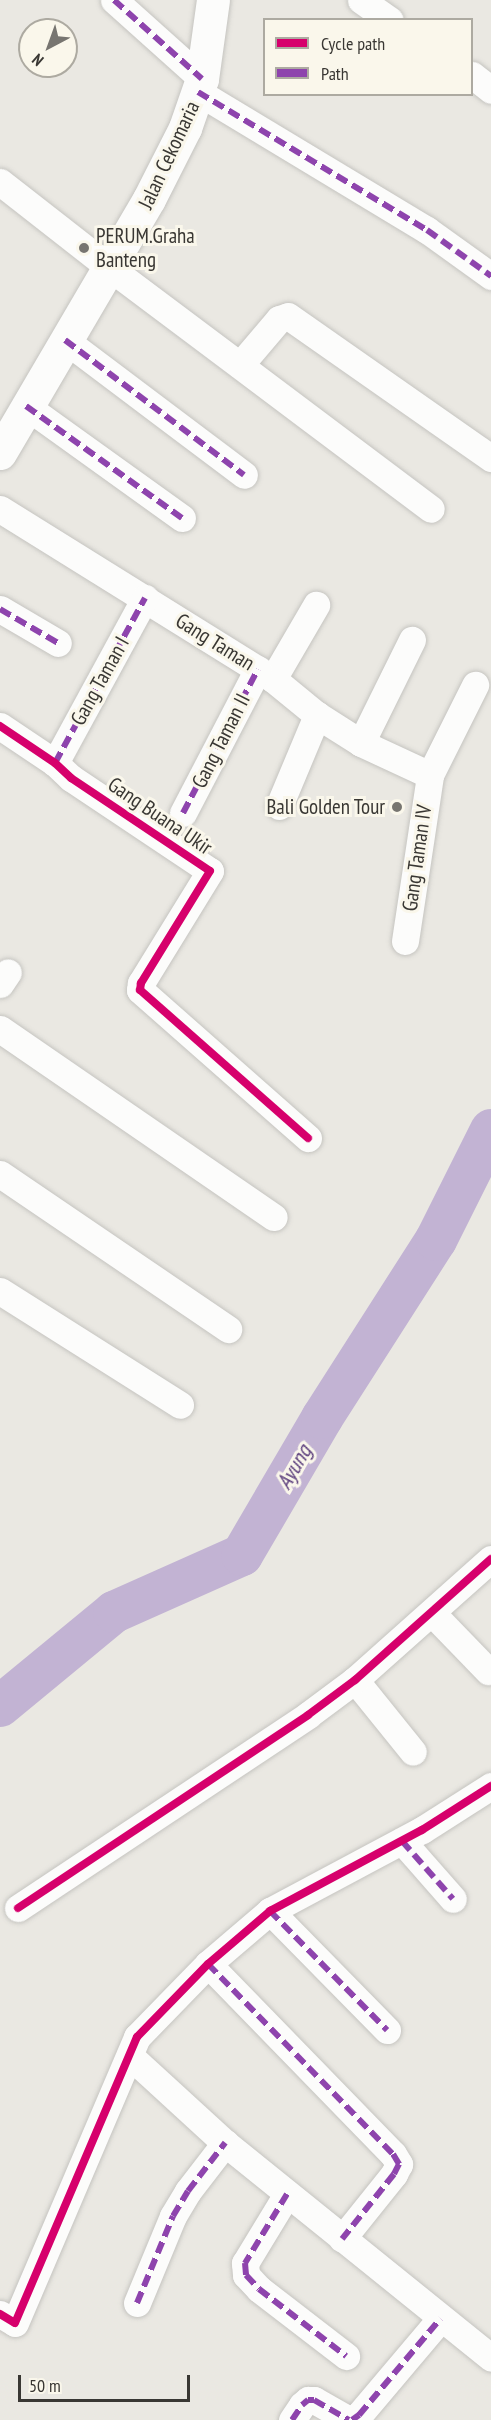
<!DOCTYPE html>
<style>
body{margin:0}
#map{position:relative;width:491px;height:2420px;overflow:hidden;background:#eae8e2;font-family:"PT Sans Narrow",sans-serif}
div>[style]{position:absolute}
.river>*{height:42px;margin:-21px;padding:0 21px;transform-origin:21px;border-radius:21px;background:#c2b3d3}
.roads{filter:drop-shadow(0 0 2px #c5c4c0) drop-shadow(0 0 2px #c5c4c0)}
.street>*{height:27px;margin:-13.5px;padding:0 13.5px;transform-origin:13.5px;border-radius:13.5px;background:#fcfcfb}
.secondary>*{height:33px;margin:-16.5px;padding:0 16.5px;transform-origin:16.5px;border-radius:16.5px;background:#fcfcfb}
.quiet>*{height:6px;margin-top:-3px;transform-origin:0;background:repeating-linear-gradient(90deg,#8e44ad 0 12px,transparent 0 18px)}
.cycleway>*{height:8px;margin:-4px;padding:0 4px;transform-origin:4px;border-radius:4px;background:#d6006c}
.dots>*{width:16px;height:16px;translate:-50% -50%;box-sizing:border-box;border:3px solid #faf7eb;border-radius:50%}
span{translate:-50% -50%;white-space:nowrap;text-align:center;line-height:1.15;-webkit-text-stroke:6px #faf7eb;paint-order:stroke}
.street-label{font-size:21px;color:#393733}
.poi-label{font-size:21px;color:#393733}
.left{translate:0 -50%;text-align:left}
.right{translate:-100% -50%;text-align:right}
.water-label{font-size:22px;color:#5e417e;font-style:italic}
.legend{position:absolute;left:263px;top:18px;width:210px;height:78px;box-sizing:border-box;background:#faf7eb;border:2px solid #adaaa1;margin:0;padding:8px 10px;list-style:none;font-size:18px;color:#393733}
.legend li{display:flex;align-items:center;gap:12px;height:30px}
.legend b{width:30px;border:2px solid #adaaa1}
.north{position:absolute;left:18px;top:18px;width:60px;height:60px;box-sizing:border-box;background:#faf7eb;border:2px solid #adaaa1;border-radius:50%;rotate:221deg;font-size:16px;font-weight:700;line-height:24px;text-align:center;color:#393733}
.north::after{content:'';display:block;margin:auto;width:21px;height:27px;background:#777570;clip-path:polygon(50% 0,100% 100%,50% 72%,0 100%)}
.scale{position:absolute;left:18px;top:2375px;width:172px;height:27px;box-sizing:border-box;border:3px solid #393733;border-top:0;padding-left:8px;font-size:18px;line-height:21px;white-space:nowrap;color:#393733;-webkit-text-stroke:4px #faf7eb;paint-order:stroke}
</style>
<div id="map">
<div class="river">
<i style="left:0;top:1706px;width:148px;rotate:-39.5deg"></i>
<i style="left:114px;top:1612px;width:140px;rotate:-24deg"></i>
<i style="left:242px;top:1555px;width:159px;rotate:-59.7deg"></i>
<i style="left:322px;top:1418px;width:211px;rotate:-57.4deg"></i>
<i style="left:436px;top:1240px;width:123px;rotate:-63.4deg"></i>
</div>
<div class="roads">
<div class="street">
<i style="left:114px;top:0;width:118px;rotate:41.9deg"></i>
<i style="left:361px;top:0;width:35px;rotate:35deg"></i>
<i style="left:472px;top:75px;width:24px;rotate:38deg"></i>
<i style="left:198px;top:92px;width:267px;rotate:31.1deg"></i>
<i style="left:427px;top:230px;width:79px;rotate:35.7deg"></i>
<i style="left:0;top:182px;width:140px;rotate:38deg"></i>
<i style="left:110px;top:268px;width:401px;rotate:36.9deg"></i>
<i style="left:65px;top:340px;width:224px;rotate:37deg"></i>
<i style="left:240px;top:365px;width:60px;rotate:-49.7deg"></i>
<i style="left:279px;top:319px;width:9px;rotate:-18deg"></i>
<i style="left:288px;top:316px;width:248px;rotate:35deg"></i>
<i style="left:26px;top:406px;width:192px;rotate:35.7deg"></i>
<i style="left:0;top:509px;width:322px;rotate:31.9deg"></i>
<i style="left:273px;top:679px;width:57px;rotate:39.3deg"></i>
<i style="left:317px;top:715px;width:52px;rotate:32.5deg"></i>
<i style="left:361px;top:743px;width:76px;rotate:24.9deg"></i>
<i style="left:0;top:609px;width:67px;rotate:30.4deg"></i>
<i style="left:273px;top:679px;width:86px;rotate:-59.8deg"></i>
<i style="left:0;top:726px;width:66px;rotate:33.9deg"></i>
<i style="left:55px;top:763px;width:22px;rotate:43deg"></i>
<i style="left:71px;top:778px;width:167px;rotate:33.8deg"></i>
<i style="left:210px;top:871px;width:132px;rotate:121.6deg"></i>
<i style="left:141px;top:983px;width:7px;rotate:98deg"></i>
<i style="left:140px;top:990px;width:224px;rotate:41.4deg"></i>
<i style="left:361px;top:743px;width:115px;rotate:-63.7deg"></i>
<i style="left:55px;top:763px;width:188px;rotate:-61.4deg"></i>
<i style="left:279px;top:806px;width:99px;rotate:-67.3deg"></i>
<i style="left:183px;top:813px;width:162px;rotate:-62.5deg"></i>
<i style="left:405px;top:941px;width:168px;rotate:-81.4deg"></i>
<i style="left:430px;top:775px;width:101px;rotate:-63.4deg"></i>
<i style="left:0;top:984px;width:14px;rotate:-56deg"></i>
<i style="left:0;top:1029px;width:332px;rotate:34.5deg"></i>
<i style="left:0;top:1174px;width:276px;rotate:34.2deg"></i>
<i style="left:0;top:1291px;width:213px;rotate:32.3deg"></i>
<i style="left:432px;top:1613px;width:81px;rotate:46deg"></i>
<i style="left:355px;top:1680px;width:92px;rotate:51.1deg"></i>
<i style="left:402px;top:1841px;width:77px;rotate:48.7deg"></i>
<i style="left:18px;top:1908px;width:348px;rotate:-33.6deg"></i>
<i style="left:308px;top:1715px;width:59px;rotate:-36.7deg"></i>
<i style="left:355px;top:1680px;width:182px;rotate:-41.7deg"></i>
<i style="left:270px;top:1911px;width:167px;rotate:45.5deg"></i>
<i style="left:208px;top:1964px;width:265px;rotate:45.8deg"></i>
<i style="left:393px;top:2154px;width:12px;rotate:59deg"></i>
<i style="left:399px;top:2164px;width:11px;rotate:117deg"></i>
<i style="left:394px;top:2174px;width:83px;rotate:128.7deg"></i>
<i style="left:130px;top:2056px;width:129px;rotate:42.5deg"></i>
<i style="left:225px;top:2143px;width:342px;rotate:38.9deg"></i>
<i style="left:287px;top:2194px;width:81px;rotate:121.3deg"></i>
<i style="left:245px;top:2263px;width:12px;rotate:85deg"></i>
<i style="left:246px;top:2275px;width:19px;rotate:47deg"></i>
<i style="left:259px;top:2289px;width:110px;rotate:37.6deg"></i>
<i style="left:137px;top:2303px;width:94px;rotate:-67.5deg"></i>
<i style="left:173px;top:2216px;width:29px;rotate:-59deg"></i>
<i style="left:188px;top:2191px;width:61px;rotate:-52.4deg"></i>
<i style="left:0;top:2314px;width:17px;rotate:31deg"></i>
<i style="left:15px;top:2323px;width:311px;rotate:-66.9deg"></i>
<i style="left:137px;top:2037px;width:102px;rotate:-45.8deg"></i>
<i style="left:208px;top:1964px;width:82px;rotate:-40.5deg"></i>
<i style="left:270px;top:1911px;width:172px;rotate:-28.1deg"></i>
<i style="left:422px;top:1830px;width:82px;rotate:-32.5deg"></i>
<i style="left:292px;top:2420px;width:18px;rotate:-56deg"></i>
<i style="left:302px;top:2405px;width:8px;rotate:-40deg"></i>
<i style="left:308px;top:2400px;width:6px"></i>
<i style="left:314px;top:2400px;width:40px;rotate:29.7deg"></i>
<i style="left:352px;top:2420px;width:9px;rotate:-36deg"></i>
<i style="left:359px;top:2415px;width:126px;rotate:-49.8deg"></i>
</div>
<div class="secondary">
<i style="left:0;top:453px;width:294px;rotate:-59.6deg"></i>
<i style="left:149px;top:199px;width:80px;rotate:-63.1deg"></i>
<i style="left:185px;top:128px;width:52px;rotate:-70.9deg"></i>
<i style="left:202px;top:79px;width:80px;rotate:-82.1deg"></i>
</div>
</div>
<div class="quiet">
<i style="left:114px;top:0;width:118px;rotate:41.9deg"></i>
<i style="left:198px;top:92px;width:267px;rotate:31.1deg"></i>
<i style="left:427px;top:230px;width:79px;rotate:35.7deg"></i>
<i style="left:65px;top:340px;width:224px;rotate:37deg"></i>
<i style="left:26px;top:406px;width:192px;rotate:35.7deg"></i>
<i style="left:0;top:609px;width:67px;rotate:30.4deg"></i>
<i style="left:55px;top:763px;width:188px;rotate:-61.4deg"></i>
<i style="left:183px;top:813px;width:162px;rotate:-62.5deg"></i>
<i style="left:402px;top:1841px;width:77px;rotate:48.7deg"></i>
<i style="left:270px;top:1911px;width:167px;rotate:45.5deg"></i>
<i style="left:208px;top:1964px;width:265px;rotate:45.8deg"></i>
<i style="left:393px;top:2154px;width:12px;rotate:59deg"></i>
<i style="left:399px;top:2164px;width:11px;rotate:117deg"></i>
<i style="left:394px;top:2174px;width:83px;rotate:128.7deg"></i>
<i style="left:287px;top:2194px;width:81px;rotate:121.3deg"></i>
<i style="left:245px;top:2263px;width:12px;rotate:85deg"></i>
<i style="left:246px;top:2275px;width:19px;rotate:47deg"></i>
<i style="left:259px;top:2289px;width:110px;rotate:37.6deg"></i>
<i style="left:137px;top:2303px;width:94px;rotate:-67.5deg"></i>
<i style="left:173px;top:2216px;width:29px;rotate:-59deg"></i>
<i style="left:188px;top:2191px;width:61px;rotate:-52.4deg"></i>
<i style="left:292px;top:2420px;width:18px;rotate:-56deg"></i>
<i style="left:302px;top:2405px;width:8px;rotate:-40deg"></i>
<i style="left:308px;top:2400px;width:6px"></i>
<i style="left:314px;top:2400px;width:40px;rotate:29.7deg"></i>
<i style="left:352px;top:2420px;width:9px;rotate:-36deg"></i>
<i style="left:359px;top:2415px;width:126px;rotate:-49.8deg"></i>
</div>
<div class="cycleway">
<i style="left:0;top:726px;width:66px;rotate:33.9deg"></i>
<i style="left:55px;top:763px;width:22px;rotate:43deg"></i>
<i style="left:71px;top:778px;width:167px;rotate:33.8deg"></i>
<i style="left:210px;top:871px;width:132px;rotate:121.6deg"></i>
<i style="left:141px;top:983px;width:7px;rotate:98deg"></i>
<i style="left:140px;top:990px;width:224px;rotate:41.4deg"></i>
<i style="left:18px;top:1908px;width:348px;rotate:-33.6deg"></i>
<i style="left:308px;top:1715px;width:59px;rotate:-36.7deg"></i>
<i style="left:355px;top:1680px;width:182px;rotate:-41.7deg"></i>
<i style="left:0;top:2314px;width:17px;rotate:31deg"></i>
<i style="left:15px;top:2323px;width:311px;rotate:-66.9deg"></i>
<i style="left:137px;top:2037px;width:102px;rotate:-45.8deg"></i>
<i style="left:208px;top:1964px;width:82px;rotate:-40.5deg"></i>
<i style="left:270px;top:1911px;width:172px;rotate:-28.1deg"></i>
<i style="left:422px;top:1830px;width:82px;rotate:-32.5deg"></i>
</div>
<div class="dots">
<i style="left:84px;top:248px;background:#777570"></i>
<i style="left:397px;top:807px;background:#777570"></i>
</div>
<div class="street-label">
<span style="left:169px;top:155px;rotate:-65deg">Jalan Cekomaria</span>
<span style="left:215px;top:642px;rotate:32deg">Gang Taman</span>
<span style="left:100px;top:681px;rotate:-61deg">Gang Taman I</span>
<span style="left:221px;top:741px;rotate:-63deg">Gang Taman II</span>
<span style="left:160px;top:816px;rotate:34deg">Gang Buana Ukir</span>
<span style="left:417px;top:858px;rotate:-82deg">Gang Taman IV</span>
</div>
<div class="poi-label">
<span class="left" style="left:96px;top:248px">PERUM.Graha<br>Banteng</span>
<span class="right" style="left:385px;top:807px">Bali Golden Tour</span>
</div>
<div class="water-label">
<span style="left:294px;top:1467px;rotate:-60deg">Ayung</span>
</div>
<ul class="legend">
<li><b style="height:8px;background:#d6006c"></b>Cycle path</li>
<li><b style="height:8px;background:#8e44ad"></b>Path</li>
</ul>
<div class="north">N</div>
<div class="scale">50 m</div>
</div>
